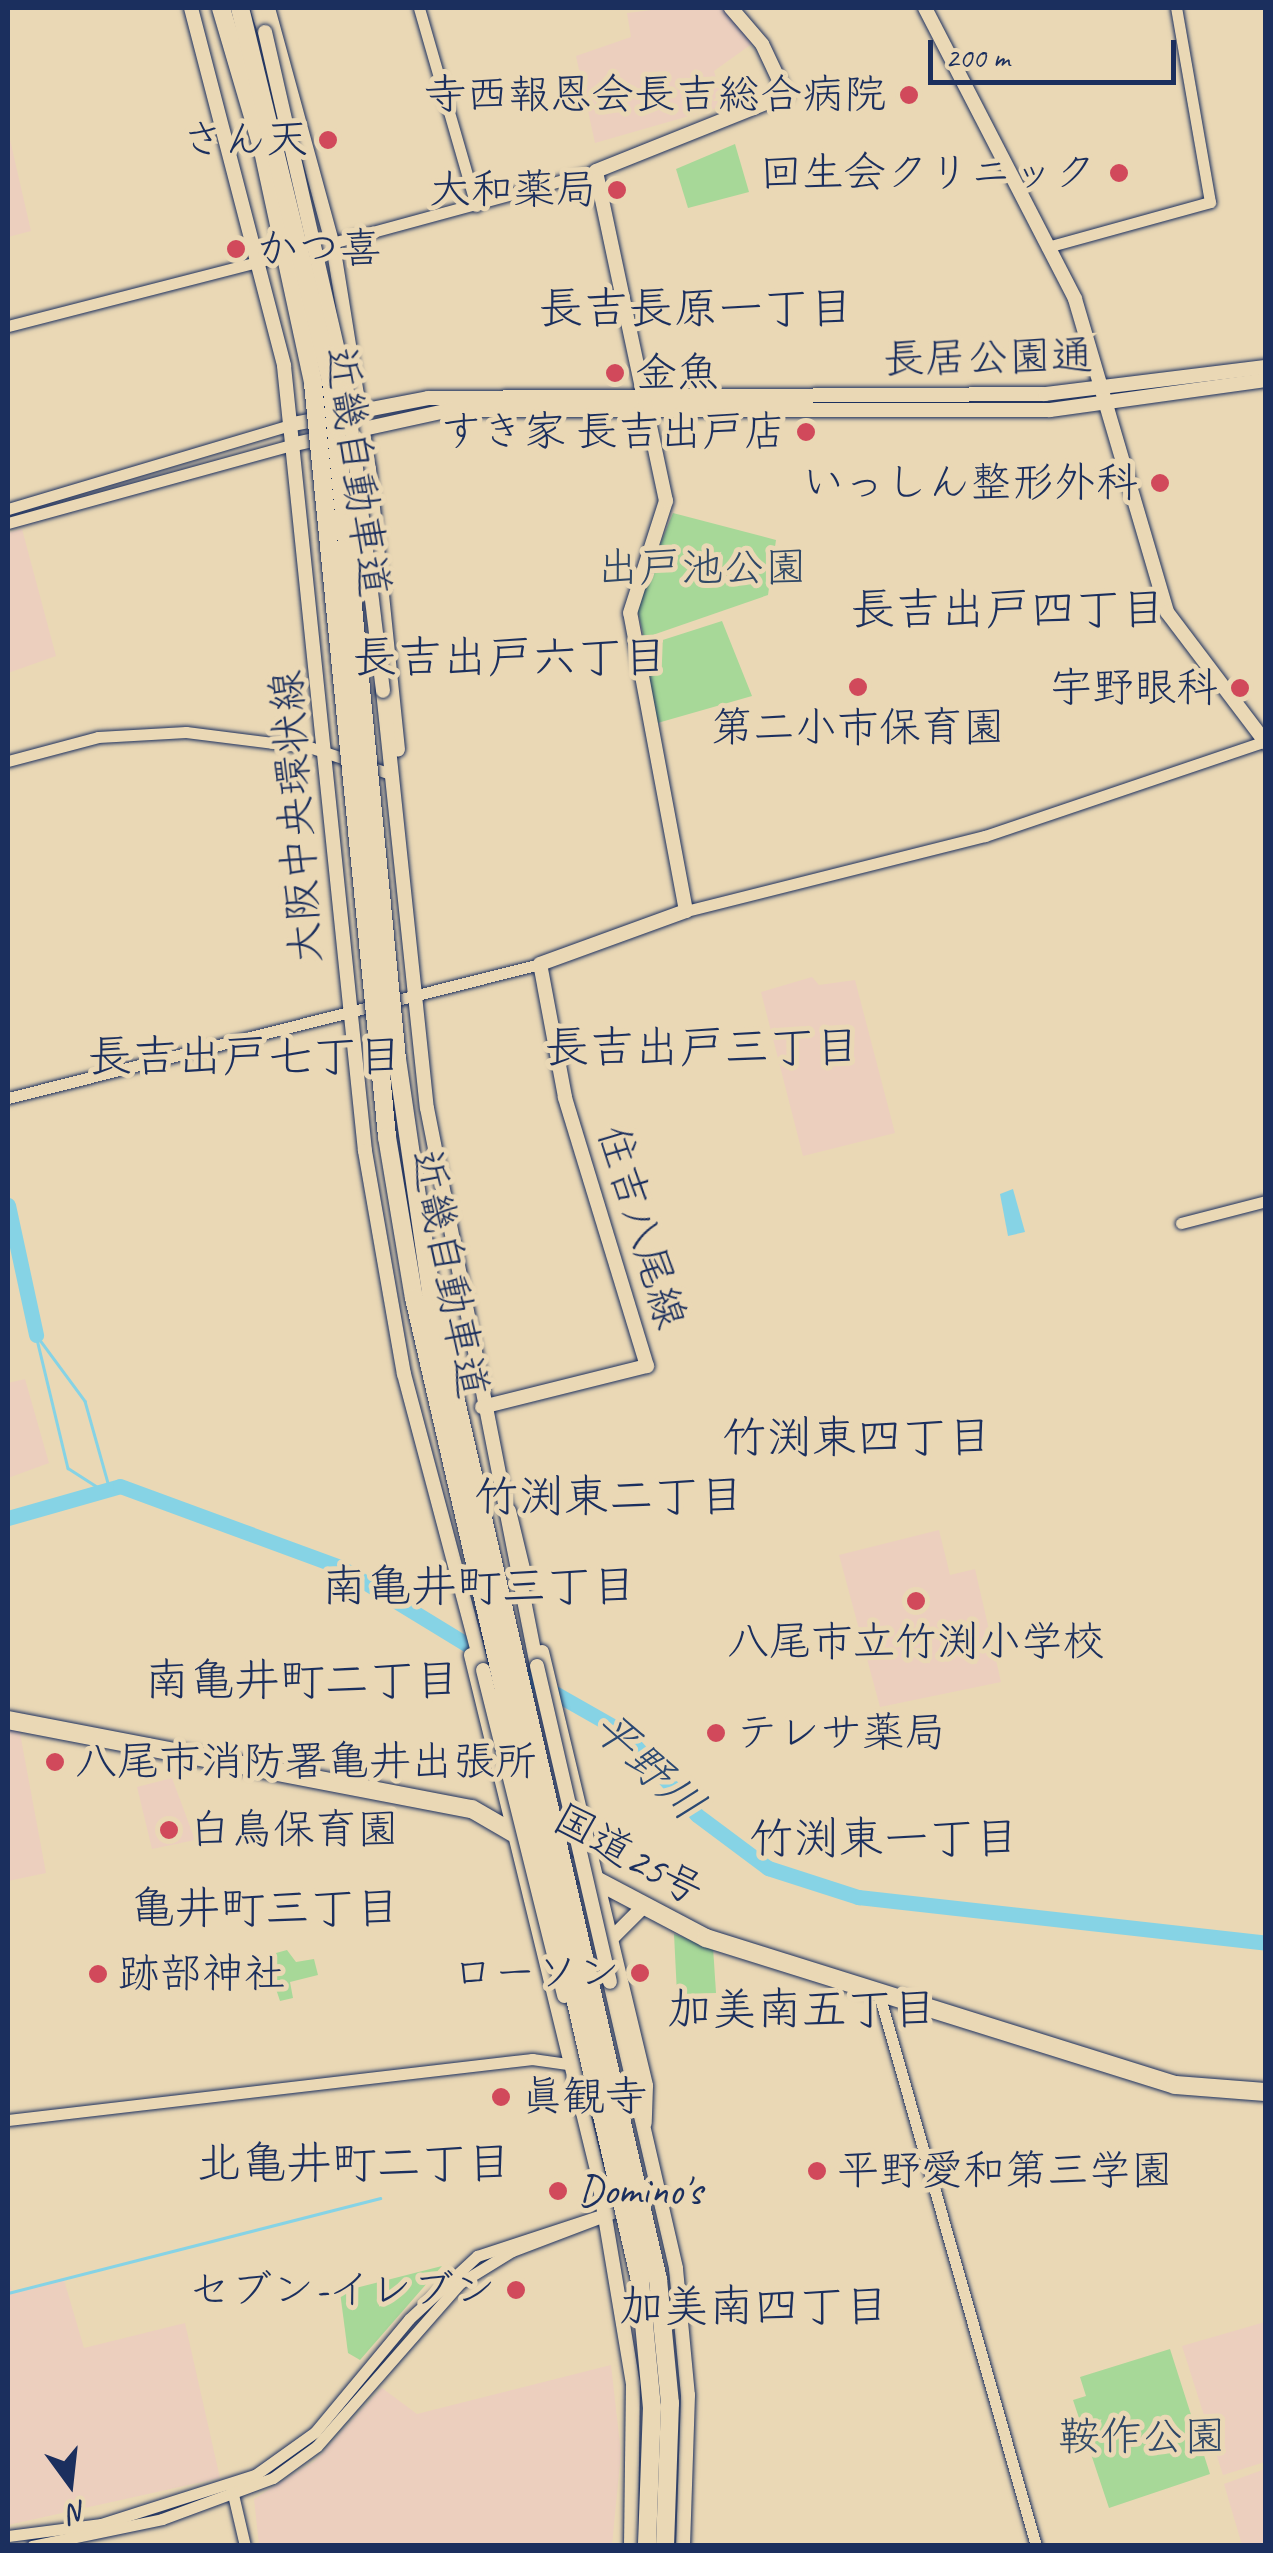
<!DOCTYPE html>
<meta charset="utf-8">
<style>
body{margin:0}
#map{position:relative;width:1273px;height:2553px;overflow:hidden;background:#ead8b5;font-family:Caveat,"Klee One",sans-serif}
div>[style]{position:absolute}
.built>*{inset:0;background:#eccfbe}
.green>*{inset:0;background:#a7d898}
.water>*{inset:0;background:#86d3e5}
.stream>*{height:2.5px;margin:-1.25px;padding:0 1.25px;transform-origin:1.25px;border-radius:1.25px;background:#86d3e5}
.river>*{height:15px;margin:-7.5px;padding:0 7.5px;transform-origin:7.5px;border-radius:7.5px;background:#86d3e5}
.roads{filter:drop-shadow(0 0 2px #1b2f5e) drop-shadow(0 0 2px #1b2f5e)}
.minor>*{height:11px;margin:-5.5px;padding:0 5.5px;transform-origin:5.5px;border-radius:5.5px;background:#ead8b5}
.major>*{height:14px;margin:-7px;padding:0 7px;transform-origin:7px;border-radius:7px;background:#ead8b5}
.highway>*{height:18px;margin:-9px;padding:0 9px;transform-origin:9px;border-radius:9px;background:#ead8b5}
.bridges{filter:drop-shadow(0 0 2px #1b2f5e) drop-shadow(0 0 2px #1b2f5e)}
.major-bridge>*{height:14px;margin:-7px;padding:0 7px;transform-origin:7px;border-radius:7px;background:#ead8b5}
.highway-bridge>*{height:18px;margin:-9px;padding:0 9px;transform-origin:9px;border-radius:9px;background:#ead8b5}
.dots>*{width:28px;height:28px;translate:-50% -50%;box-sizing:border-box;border:5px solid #ead8b5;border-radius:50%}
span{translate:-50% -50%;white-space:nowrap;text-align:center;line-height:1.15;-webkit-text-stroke:10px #ead8b5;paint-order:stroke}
.poi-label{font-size:42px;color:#1b2f5e}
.right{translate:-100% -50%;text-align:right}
.left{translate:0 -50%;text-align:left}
.street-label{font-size:42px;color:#1b2f5e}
.park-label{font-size:42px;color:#304867}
.neighbourhood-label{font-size:45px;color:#1b2f5e}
.water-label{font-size:45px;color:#2b4872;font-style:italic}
.frame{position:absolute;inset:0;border:10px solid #1b2f5e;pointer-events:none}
.north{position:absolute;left:20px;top:2433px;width:100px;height:100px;-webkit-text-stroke:8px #ead8b5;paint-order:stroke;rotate:165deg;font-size:28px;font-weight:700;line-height:40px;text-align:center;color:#1b2f5e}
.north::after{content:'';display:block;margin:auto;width:35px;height:45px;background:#1b2f5e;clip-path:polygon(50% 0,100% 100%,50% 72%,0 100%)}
.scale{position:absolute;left:928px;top:40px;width:248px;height:45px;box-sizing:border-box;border:5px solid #1b2f5e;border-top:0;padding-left:12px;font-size:30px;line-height:35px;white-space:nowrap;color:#1b2f5e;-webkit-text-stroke:8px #ead8b5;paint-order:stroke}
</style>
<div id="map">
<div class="built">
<i style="clip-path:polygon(668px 8px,729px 8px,753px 43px,714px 71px,724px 106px,595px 143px,576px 56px,631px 37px,627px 13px)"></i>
<i style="clip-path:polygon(8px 131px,31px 231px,8px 237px)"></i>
<i style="clip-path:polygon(22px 529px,56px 656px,8px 673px,8px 533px)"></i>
<i style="clip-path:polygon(812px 977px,819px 985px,855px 980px,895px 1133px,803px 1156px,761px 992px)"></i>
<i style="clip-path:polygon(25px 1379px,49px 1463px,8px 1478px,8px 1383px)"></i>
<i style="clip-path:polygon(939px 1530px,950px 1575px,975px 1569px,1001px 1682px,880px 1707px,839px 1555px)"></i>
<i style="clip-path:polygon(8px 1726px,19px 1728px,46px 1873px,8px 1881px)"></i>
<i style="clip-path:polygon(172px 1778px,195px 1840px,152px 1849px,137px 1787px)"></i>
<i style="clip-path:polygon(8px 2277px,12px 2292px,64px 2280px,84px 2348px,185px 2323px,220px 2478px,8px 2525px)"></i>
<i style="clip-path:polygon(1265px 2322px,1265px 2462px,1223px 2475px,1182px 2346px)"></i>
<i style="clip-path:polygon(611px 2365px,621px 2453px,612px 2545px,259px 2545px,254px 2499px,315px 2461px,382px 2388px,417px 2414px)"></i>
<i style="clip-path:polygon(1265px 2469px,1265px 2545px,1242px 2545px,1224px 2484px)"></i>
</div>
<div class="green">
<i style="clip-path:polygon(735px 144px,749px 192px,688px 208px,676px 169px)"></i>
<i style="clip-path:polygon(673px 513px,776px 540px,768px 595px,644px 638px,636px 603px)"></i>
<i style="clip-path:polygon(722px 621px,752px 696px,654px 724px,644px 646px)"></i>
<i style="clip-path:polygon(674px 1934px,713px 1947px,716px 1993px,677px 1994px)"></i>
<i style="clip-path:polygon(287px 1950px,296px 1962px,314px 1959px,318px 1975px,290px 1982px,293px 1998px,280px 2001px,265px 1956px)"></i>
<i style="clip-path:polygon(442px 2266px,360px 2360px,348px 2353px,340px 2292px)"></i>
<i style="clip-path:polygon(1170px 2349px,1210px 2474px,1109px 2508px,1073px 2400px,1086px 2396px,1080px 2377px)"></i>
</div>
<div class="water">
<i style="clip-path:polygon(1013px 1189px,1025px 1232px,1008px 1236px,1000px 1194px)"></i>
</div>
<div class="stream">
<i style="left:36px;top:1335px;width:137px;rotate:76.5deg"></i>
<i style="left:68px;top:1468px;width:43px;rotate:32.6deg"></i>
<i style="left:40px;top:1340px;width:76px;rotate:53.6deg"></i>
<i style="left:85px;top:1401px;width:92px;rotate:74.3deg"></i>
<i style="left:8px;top:2293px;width:384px;rotate:-14.3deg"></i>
</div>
<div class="river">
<i style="left:8px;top:1205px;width:133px;rotate:77.8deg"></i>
<i style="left:8px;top:1518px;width:116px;rotate:-15.9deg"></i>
<i style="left:120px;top:1486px;width:234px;rotate:20.2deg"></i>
<i style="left:340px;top:1567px;width:169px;rotate:31.4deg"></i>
<i style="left:514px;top:1670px;width:125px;rotate:29.6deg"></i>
<i style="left:623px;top:1732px;width:111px;rotate:48.3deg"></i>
<i style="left:697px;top:1815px;width:89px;rotate:36.7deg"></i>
<i style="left:768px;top:1868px;width:95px;rotate:17.9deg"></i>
<i style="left:858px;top:1897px;width:411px;rotate:6.4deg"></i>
</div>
<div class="roads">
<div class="minor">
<i style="left:419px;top:8px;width:206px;rotate:73.9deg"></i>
<i style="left:1047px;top:247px;width:169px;rotate:-15.4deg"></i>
<i style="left:1210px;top:202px;width:197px;rotate:-99.9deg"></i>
<i style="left:306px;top:250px;width:301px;rotate:-15.2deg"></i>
<i style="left:8px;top:326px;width:289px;rotate:-14.4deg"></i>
<i style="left:8px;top:509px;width:297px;rotate:-16.6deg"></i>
<i style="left:8px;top:523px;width:298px;rotate:-15.4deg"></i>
<i style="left:8px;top:761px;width:93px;rotate:-14.9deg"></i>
<i style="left:98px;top:737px;width:88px;rotate:-3.3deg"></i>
<i style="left:186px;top:732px;width:127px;rotate:7.2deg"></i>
<i style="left:312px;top:748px;width:83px;rotate:18.2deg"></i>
<i style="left:686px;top:911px;width:308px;rotate:-14.1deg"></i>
<i style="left:985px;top:836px;width:297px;rotate:-18.7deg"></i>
<i style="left:8px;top:1098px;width:549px;rotate:-14.14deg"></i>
<i style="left:1181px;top:1223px;width:88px;rotate:-14.5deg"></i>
<i style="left:879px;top:1994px;width:574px;rotate:74.12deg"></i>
<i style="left:8px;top:2120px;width:528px;rotate:-6.64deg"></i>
<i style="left:532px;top:2059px;width:34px;rotate:8deg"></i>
<i style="left:232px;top:2490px;width:57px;rotate:76.9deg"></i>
<i style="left:8px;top:2536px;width:94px;rotate:-7.4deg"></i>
<i style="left:101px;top:2524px;width:162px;rotate:-17.7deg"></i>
<i style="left:255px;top:2475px;width:74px;rotate:-35.6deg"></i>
<i style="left:315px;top:2432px;width:147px;rotate:-50.2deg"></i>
<i style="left:409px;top:2319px;width:93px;rotate:-42.8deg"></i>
<i style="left:477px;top:2256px;width:132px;rotate:-18.2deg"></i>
<i style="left:32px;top:2546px;width:133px;rotate:-11.7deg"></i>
<i style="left:162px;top:2519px;width:118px;rotate:-20.3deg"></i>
<i style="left:273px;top:2478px;width:54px;rotate:-36deg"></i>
<i style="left:317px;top:2446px;width:217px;rotate:-48.7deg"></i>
<i style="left:460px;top:2283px;width:61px;rotate:-31.6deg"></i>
<i style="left:512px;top:2251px;width:107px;rotate:-20.8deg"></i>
</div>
<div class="major">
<i style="left:191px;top:8px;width:370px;rotate:75.4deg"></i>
<i style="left:284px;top:366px;width:789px;rotate:84.11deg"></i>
<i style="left:365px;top:1151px;width:226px;rotate:80.1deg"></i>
<i style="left:404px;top:1374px;width:306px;rotate:75.1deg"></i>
<i style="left:257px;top:8px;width:25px;rotate:72deg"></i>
<i style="left:268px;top:8px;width:246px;rotate:74.7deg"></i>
<i style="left:333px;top:245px;width:227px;rotate:80.9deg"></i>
<i style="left:369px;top:469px;width:282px;rotate:84.1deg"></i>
<i style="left:925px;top:8px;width:327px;rotate:62.7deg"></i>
<i style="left:1075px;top:299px;width:326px;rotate:73.6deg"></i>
<i style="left:1167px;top:612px;width:164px;rotate:52.9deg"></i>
<i style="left:293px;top:424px;width:137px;rotate:-10.9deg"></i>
<i style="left:428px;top:398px;width:617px;rotate:-0.37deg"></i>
<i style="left:1045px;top:394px;width:223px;rotate:-7deg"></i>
<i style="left:295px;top:444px;width:158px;rotate:-12.4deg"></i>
<i style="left:449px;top:410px;width:601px"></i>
<i style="left:1050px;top:410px;width:218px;rotate:-7.9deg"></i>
<i style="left:383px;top:691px;width:419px;rotate:84deg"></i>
<i style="left:427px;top:1108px;width:569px;rotate:78.85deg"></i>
<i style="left:482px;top:1407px;width:170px;rotate:-14deg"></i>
<i style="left:647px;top:1366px;width:281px;rotate:-107deg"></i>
<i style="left:565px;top:1097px;width:135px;rotate:-100.6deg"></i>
<i style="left:540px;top:964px;width:155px;rotate:-20deg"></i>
<i style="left:686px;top:911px;width:303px;rotate:-100.6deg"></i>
<i style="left:630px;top:613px;width:118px;rotate:-72.2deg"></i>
<i style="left:666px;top:501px;width:337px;rotate:-102deg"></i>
<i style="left:596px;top:171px;width:205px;rotate:-21.8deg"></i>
<i style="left:786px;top:95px;width:56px;rotate:-115.2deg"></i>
<i style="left:762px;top:44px;width:48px;rotate:-130.7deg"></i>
<i style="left:509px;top:1511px;width:64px;rotate:76.4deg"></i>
<i style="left:542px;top:1652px;width:446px;rotate:76.5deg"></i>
<i style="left:646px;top:2086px;width:37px;rotate:92deg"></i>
<i style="left:471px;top:1655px;width:538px;rotate:76.25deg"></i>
<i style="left:612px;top:1938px;width:40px;rotate:-45deg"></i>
<i style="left:610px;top:1982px;width:294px;rotate:77deg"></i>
<i style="left:676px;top:2269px;width:127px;rotate:84.6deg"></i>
<i style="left:688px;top:2395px;width:151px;rotate:91.9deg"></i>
<i style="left:564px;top:1996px;width:109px;rotate:79.4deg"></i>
<i style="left:597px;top:2169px;width:217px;rotate:80.5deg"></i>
<i style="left:633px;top:2383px;width:163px;rotate:90.7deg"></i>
</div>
<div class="highway">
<i style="left:8px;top:1720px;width:472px;rotate:10.9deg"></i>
<i style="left:472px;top:1809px;width:72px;rotate:30.1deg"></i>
<i style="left:556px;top:1859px;width:170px;rotate:27.8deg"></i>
<i style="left:706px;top:1938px;width:491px;rotate:17.4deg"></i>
<i style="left:1175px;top:2085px;width:91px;rotate:4.4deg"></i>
</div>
</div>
<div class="bridges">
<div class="major-bridge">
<i style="left:265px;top:32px;width:362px;rotate:77.1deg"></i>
<i style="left:346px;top:385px;width:308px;rotate:83.1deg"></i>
<i style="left:537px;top:1666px;width:324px;rotate:77deg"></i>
<i style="left:483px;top:1670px;width:336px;rotate:76deg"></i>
</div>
<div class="highway-bridge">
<i style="left:221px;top:8px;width:149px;rotate:73.6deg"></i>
<i style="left:263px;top:151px;width:237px;rotate:77.8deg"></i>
<i style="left:313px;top:383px;width:758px;rotate:84.39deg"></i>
<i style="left:387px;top:1137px;width:163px;rotate:80.5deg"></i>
<i style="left:414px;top:1298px;width:1009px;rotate:77.05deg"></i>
<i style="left:640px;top:2281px;width:127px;rotate:84.6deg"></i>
<i style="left:652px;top:2407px;width:139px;rotate:92.1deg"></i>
<i style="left:240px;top:8px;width:383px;rotate:76.3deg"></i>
<i style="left:331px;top:380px;width:682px;rotate:84.45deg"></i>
<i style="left:397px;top:1059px;width:235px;rotate:81.7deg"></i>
<i style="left:431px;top:1292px;width:1013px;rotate:77.05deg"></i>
<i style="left:658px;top:2279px;width:125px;rotate:84.5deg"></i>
<i style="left:670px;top:2403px;width:143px;rotate:92deg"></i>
</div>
</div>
<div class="dots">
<i style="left:909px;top:95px;background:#d1495b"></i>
<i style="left:328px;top:140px;background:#d1495b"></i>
<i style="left:1119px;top:173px;background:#d1495b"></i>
<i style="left:617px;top:190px;background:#d1495b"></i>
<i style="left:236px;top:249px;background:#d1495b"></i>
<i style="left:615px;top:373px;background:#d1495b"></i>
<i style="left:806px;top:432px;background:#d1495b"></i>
<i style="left:1160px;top:483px;background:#d1495b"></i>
<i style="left:858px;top:687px;background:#d1495b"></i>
<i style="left:1240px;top:688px;background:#d1495b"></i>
<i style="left:916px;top:1601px;background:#d1495b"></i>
<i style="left:716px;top:1733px;background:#d1495b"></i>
<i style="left:55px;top:1762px;background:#d1495b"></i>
<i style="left:169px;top:1830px;background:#d1495b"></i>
<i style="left:640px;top:1973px;background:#d1495b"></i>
<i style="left:98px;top:1974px;background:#d1495b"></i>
<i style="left:501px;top:2097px;background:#d1495b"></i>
<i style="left:817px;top:2171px;background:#d1495b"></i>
<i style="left:558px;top:2191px;background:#d1495b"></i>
<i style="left:516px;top:2290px;background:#d1495b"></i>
</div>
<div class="poi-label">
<span class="right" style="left:886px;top:95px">寺西報恩会長吉総合病院</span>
<span class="right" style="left:308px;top:140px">さん天</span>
<span class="right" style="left:1096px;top:173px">回生会クリニック</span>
<span class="right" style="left:597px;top:190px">大和薬局</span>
<span class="left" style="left:256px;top:249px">かつ喜</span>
<span class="left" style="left:635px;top:373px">金魚</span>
<span class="right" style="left:786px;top:432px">すき家 長吉出戸店</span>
<span class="right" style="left:1138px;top:483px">いっしん整形外科</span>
<span class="right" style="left:1218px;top:688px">宇野眼科</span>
<span style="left:858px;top:728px">第二小市保育園</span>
<span style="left:916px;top:1642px">八尾市立竹渕小学校</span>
<span class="left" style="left:736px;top:1733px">テレサ薬局</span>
<span class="left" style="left:75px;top:1762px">八尾市消防署亀井出張所</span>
<span class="left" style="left:189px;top:1830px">白鳥保育園</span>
<span class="right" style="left:620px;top:1973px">ローソン</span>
<span class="left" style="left:118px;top:1974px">跡部神社</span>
<span class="left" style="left:521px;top:2097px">眞観寺</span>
<span class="left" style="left:837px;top:2171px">平野愛和第三学園</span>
<span class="left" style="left:578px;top:2191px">Domino's</span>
<span class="right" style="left:496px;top:2290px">セブン-イレブン</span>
</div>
<div class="street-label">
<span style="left:988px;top:358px;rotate:-1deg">長居公園通</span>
<span style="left:357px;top:472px;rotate:82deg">近畿自動車道</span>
<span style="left:297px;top:817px;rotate:-94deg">大阪中央環状線</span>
<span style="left:641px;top:1227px;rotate:73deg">住吉八尾線</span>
<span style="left:449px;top:1274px;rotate:79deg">近畿自動車道</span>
<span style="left:628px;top:1855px;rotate:29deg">国道25号</span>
</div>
<div class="park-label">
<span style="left:702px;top:568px">出戸池公園</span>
<span style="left:1142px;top:2437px">鞍作公園</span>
</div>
<div class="neighbourhood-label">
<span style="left:696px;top:309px">長吉長原一丁目</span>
<span style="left:1008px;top:610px">長吉出戸四丁目</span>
<span style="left:510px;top:658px">長吉出戸六丁目</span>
<span style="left:702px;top:1048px">長吉出戸三丁目</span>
<span style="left:245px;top:1057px">長吉出戸七丁目</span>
<span style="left:857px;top:1438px">竹渕東四丁目</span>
<span style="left:609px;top:1497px">竹渕東二丁目</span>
<span style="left:479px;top:1587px">南亀井町三丁目</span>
<span style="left:302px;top:1681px">南亀井町二丁目</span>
<span style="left:884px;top:1839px">竹渕東一丁目</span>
<span style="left:265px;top:1909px">亀井町三丁目</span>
<span style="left:802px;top:2010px">加美南五丁目</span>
<span style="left:354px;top:2164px">北亀井町二丁目</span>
<span style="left:754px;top:2307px">加美南四丁目</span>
</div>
<div class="water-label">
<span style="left:648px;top:1766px;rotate:44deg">平野川</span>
</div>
<div class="frame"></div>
<div class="north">N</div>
<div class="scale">200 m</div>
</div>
